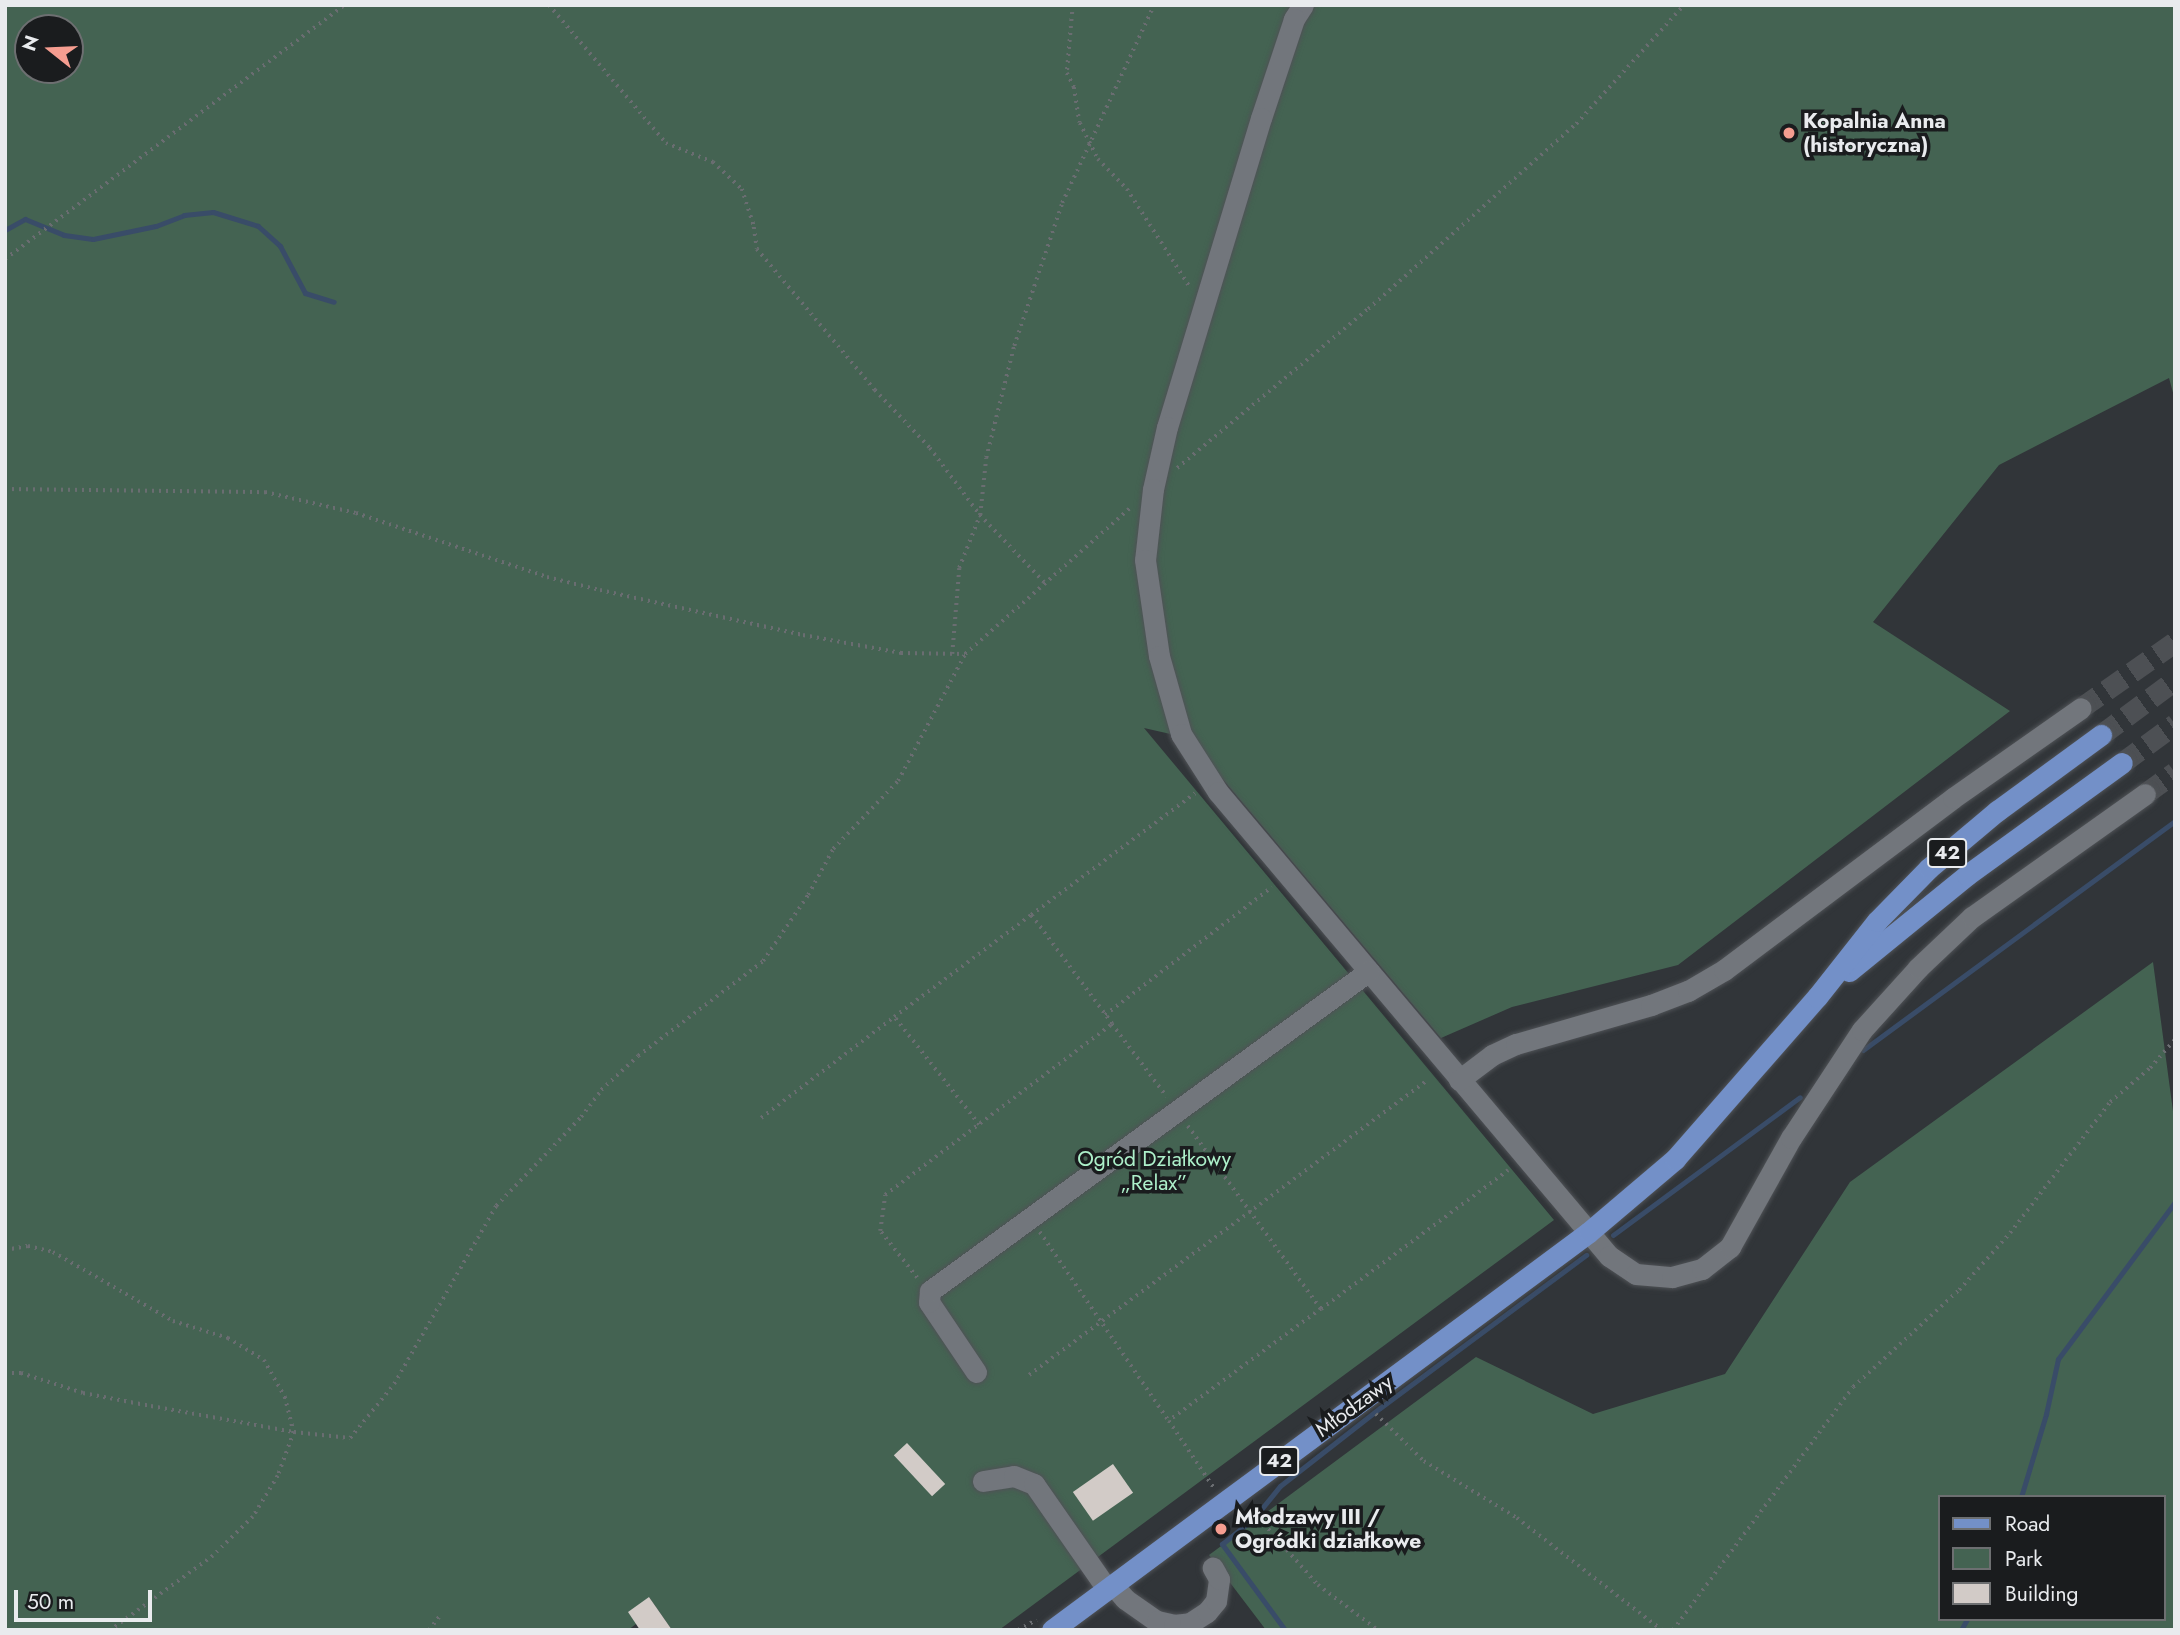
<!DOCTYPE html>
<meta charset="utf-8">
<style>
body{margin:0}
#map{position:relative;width:2180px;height:1635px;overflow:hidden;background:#313539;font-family:Jost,sans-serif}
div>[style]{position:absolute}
.green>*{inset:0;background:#446352}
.stream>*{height:5px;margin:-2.5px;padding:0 2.5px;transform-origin:2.5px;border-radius:2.5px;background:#394c68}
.building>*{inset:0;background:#d2cbc7;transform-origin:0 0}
.minor-tunnel>*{height:21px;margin-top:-10.5px;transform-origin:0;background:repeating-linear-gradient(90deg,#4d5054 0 21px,transparent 0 31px)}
.major-tunnel>*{height:21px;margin-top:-10.5px;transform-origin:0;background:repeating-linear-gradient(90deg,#4d5054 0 21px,transparent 0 31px)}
.path>*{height:3.5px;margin-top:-1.75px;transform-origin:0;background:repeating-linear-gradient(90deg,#6a6d71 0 2px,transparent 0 7px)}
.roads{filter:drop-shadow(0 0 2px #4f5256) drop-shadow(0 0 2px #4f5256)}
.minor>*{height:21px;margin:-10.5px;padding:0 10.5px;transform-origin:10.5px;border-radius:10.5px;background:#72767c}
.major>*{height:21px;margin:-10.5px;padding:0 10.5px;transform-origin:10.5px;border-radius:10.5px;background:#7390c8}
.dots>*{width:19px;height:19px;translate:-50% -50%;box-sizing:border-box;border:4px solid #1a1c1e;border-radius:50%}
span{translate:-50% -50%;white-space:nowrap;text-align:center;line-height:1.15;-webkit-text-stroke:7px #1a1c1e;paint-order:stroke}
.shield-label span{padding:2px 5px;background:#1a1c1e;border:2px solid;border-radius:5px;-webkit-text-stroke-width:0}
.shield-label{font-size:19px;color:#e9ebee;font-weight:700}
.poi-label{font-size:21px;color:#e9ebee;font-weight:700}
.left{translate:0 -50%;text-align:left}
.park-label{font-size:21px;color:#adf0ca}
.street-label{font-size:21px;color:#e9ebee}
.frame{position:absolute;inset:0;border:7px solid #e9ebee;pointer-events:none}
.legend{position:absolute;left:1938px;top:1495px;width:228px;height:126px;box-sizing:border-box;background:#1a1c1e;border:2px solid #6d6f71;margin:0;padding:9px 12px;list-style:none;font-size:21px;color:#e9ebee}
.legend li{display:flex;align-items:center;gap:14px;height:35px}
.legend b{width:35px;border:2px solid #6d6f71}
.north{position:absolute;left:14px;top:14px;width:70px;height:70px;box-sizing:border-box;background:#1a1c1e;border:2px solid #6d6f71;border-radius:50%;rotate:288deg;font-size:19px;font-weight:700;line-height:28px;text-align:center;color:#e9ebee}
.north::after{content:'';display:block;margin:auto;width:24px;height:32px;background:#f59d90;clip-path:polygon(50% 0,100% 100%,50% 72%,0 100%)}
.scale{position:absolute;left:14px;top:1590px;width:138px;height:32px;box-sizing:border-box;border:4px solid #e9ebee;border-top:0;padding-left:9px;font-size:21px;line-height:24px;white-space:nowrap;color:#e9ebee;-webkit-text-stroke:5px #1a1c1e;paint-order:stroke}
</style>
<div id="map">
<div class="green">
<i style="clip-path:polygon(evenodd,5px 5px,2175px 5px,2175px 400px,2169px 378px,1999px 465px,1873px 622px,2010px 711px,1678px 965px,1512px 1007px,1441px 1038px,1188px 738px,1144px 728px,1554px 1220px,999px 1630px,672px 1630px,649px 1597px,636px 1624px,628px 1630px,5px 1630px,5px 5px,28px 28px,70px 28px,70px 70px,28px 70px,28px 28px)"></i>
<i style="clip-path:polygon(evenodd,2153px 962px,2175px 1126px,2175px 1630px,1266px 1630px,1209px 1555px,1476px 1357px,1593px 1414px,1725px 1374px,1850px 1182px,2153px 962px,1940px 1497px,2164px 1497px,2164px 1619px,1940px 1619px,1940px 1497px)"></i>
</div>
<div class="stream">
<i style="left:5px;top:230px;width:23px;rotate:-29deg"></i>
<i style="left:25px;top:219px;width:42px;rotate:22.3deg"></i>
<i style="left:64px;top:235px;width:29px;rotate:8deg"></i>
<i style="left:93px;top:239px;width:64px;rotate:-11.7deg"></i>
<i style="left:156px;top:226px;width:30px;rotate:-21deg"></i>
<i style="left:184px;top:215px;width:29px;rotate:-6deg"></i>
<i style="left:213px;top:212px;width:47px;rotate:17.3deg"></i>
<i style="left:258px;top:226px;width:30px;rotate:42deg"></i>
<i style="left:280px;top:246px;width:53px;rotate:62deg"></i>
<i style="left:305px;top:293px;width:30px;rotate:17deg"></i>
<i style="left:1863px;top:1050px;width:387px;rotate:-36.3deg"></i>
<i style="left:1613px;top:1235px;width:232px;rotate:-36.4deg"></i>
<i style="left:2021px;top:1497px;width:87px;rotate:-73.2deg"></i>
<i style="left:2046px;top:1414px;width:56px;rotate:-77.7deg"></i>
<i style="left:2058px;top:1359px;width:196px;rotate:-53.3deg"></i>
<i style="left:1285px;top:1630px;width:107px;rotate:-126.2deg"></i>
<i style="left:1222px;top:1544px;width:41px;rotate:-39.1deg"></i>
<i style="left:1254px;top:1518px;width:41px;rotate:-50.9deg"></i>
<i style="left:1280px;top:1486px;width:127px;rotate:-38deg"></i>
<i style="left:1380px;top:1408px;width:257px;rotate:-36.6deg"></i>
<i style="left:1961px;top:1630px;width:13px;rotate:-61deg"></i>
</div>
<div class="building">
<i style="left:907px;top:1443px;width:56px;height:18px;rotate:47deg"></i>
<i style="left:1113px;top:1464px;width:35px;height:49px;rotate:55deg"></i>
<i style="clip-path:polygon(649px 1597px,672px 1630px,640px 1630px,628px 1612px)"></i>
</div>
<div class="minor-tunnel">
<i style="left:2081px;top:708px;width:115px;rotate:-35.1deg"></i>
<i style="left:2145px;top:794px;width:37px;rotate:-36deg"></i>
</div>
<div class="major-tunnel">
<i style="left:2101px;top:735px;width:92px;rotate:-36.6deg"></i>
<i style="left:2122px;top:763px;width:66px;rotate:-36.3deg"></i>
</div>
<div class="path">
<i style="left:549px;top:5px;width:181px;rotate:49.7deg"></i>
<i style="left:666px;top:143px;width:51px;rotate:22deg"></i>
<i style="left:713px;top:162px;width:40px;rotate:43deg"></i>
<i style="left:742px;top:189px;width:40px;rotate:72deg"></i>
<i style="left:754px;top:227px;width:22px;rotate:82deg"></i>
<i style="left:757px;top:249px;width:184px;rotate:50.1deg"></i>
<i style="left:875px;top:390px;width:80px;rotate:46.5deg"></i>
<i style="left:930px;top:448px;width:84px;rotate:53.3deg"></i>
<i style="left:980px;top:515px;width:93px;rotate:46.3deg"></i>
<i style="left:1073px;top:5px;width:68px;rotate:95deg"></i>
<i style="left:1067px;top:73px;width:16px;rotate:63deg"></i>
<i style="left:1074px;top:87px;width:36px;rotate:81deg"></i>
<i style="left:1080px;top:123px;width:40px;rotate:63.4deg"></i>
<i style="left:1098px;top:159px;width:42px;rotate:46deg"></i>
<i style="left:1127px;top:189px;width:117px;rotate:57.3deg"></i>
<i style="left:5px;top:259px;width:424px;rotate:-36.8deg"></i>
<i style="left:1177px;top:468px;width:249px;rotate:-39.8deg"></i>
<i style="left:1368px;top:309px;width:278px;rotate:-41.7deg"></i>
<i style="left:1576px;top:124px;width:161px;rotate:-47.8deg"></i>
<i style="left:5px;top:489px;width:260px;rotate:0.7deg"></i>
<i style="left:265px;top:492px;width:93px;rotate:13deg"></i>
<i style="left:356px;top:513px;width:201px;rotate:18.5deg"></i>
<i style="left:547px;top:577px;width:55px;rotate:13.8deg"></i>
<i style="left:600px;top:590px;width:208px;rotate:12.5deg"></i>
<i style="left:803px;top:635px;width:100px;rotate:10.4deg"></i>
<i style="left:901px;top:653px;width:64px;rotate:0.9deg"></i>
<i style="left:952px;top:654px;width:86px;rotate:-85.3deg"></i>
<i style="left:959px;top:568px;width:57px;rotate:-68.4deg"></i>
<i style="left:980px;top:515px;width:57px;rotate:-84deg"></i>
<i style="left:986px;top:458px;width:115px;rotate:-76deg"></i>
<i style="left:1014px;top:346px;width:151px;rotate:-71.4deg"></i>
<i style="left:1062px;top:203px;width:218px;rotate:-65.1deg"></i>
<i style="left:1105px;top:1015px;width:210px;rotate:-37.5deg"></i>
<i style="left:1112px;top:1024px;width:136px;rotate:-126.6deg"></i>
<i style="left:1031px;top:915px;width:204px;rotate:-36.6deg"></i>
<i style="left:761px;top:1118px;width:167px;rotate:-37.2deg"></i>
<i style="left:979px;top:1125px;width:137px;rotate:-128.2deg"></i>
<i style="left:894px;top:1017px;width:171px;rotate:-36.7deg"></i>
<i style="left:1188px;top:1126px;width:226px;rotate:54deg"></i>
<i style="left:1321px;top:1309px;width:189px;rotate:143.6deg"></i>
<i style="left:1169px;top:1421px;width:81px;rotate:56.1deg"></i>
<i style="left:1040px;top:1232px;width:229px;rotate:55.7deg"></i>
<i style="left:5px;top:1250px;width:23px;rotate:-10deg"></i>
<i style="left:28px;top:1246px;width:26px;rotate:13deg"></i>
<i style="left:53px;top:1252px;width:138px;rotate:29.9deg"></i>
<i style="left:173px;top:1321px;width:58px;rotate:17.2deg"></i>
<i style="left:228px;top:1338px;width:42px;rotate:31.4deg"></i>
<i style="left:264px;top:1360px;width:43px;rotate:60.4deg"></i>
<i style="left:285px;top:1397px;width:36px;rotate:76deg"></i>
<i style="left:294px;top:1432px;width:47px;rotate:110deg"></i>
<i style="left:278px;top:1476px;width:48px;rotate:121.4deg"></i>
<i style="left:253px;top:1517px;width:56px;rotate:135.7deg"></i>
<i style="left:213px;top:1556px;width:126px;rotate:144deg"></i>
<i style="left:917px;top:1278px;width:60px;rotate:-128.2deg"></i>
<i style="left:880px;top:1231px;width:36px;rotate:-82deg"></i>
<i style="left:885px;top:1195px;width:284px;rotate:-37deg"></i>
<i style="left:1112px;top:1024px;width:91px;rotate:53deg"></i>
<i style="left:1321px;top:1309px;width:233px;rotate:-36.6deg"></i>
<i style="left:5px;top:1373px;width:16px"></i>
<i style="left:21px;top:1373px;width:65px;rotate:17.9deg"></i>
<i style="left:83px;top:1393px;width:69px;rotate:10.8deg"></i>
<i style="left:151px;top:1406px;width:145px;rotate:10.3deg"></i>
<i style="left:294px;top:1432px;width:56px;rotate:6.1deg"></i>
<i style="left:350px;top:1438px;width:70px;rotate:-50.8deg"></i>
<i style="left:394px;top:1384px;width:205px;rotate:-60.2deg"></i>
<i style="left:496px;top:1206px;width:123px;rotate:-46.3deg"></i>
<i style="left:581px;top:1117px;width:34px;rotate:-53deg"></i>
<i style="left:601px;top:1090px;width:50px;rotate:-42.6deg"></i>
<i style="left:638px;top:1056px;width:157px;rotate:-37.2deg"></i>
<i style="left:763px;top:961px;width:80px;rotate:-55.7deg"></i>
<i style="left:808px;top:895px;width:52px;rotate:-61.5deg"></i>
<i style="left:833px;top:849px;width:94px;rotate:-46.3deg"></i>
<i style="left:898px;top:781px;width:144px;rotate:-62.2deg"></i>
<i style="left:965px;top:654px;width:222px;rotate:-41.5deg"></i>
<i style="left:1029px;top:1375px;width:493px;rotate:-36.5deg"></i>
<i style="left:1376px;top:1414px;width:67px;rotate:44.4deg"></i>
<i style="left:1424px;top:1461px;width:109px;rotate:31.5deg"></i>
<i style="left:1517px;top:1518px;width:183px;rotate:37.7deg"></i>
<i style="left:1250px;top:1508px;width:103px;rotate:48.6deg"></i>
<i style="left:1318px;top:1585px;width:75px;rotate:36.9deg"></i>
<i style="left:429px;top:1630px;width:20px;rotate:-53deg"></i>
<i style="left:1018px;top:1630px;width:21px;rotate:-29deg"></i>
<i style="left:1673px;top:1630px;width:302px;rotate:-53.5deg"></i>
<i style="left:1853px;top:1387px;width:144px;rotate:-42.5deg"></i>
<i style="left:1959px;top:1290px;width:76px;rotate:-48.2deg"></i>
<i style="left:2010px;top:1233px;width:165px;rotate:-52.6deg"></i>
<i style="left:2110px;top:1102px;width:52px;rotate:-40.4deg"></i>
<i style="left:2150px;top:1068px;width:38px;rotate:-49deg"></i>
</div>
<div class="roads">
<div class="minor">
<i style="left:1303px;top:5px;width:17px;rotate:123deg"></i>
<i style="left:1294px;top:19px;width:104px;rotate:108.4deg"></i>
<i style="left:1261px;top:118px;width:323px;rotate:106.9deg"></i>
<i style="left:1167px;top:427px;width:64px;rotate:102.7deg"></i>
<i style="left:1153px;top:489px;width:71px;rotate:96.4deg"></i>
<i style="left:1145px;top:560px;width:97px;rotate:81.7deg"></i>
<i style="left:1159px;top:656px;width:81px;rotate:74.2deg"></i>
<i style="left:1181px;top:734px;width:69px;rotate:57.5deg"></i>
<i style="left:1218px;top:792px;width:607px;rotate:49.88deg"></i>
<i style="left:1609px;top:1256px;width:32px;rotate:34deg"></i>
<i style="left:1636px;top:1274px;width:36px;rotate:5deg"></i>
<i style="left:1672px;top:1277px;width:31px;rotate:-15deg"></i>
<i style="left:1702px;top:1269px;width:36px;rotate:-38deg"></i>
<i style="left:1730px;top:1247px;width:125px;rotate:-60.8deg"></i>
<i style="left:1791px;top:1138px;width:129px;rotate:-56.7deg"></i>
<i style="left:1862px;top:1030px;width:84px;rotate:-47.9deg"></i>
<i style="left:1918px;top:968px;width:74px;rotate:-43.4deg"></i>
<i style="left:1972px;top:917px;width:212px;rotate:-35.4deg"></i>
<i style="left:1459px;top:1080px;width:41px;rotate:-37.1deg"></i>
<i style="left:1492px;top:1055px;width:26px;rotate:-25deg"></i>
<i style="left:1516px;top:1044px;width:141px;rotate:-16.1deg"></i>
<i style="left:1651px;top:1005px;width:40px;rotate:-21deg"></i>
<i style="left:1688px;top:991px;width:42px;rotate:-30.3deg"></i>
<i style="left:1724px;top:970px;width:286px;rotate:-36.9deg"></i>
<i style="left:1953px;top:798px;width:156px;rotate:-35.1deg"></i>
<i style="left:976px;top:1372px;width:84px;rotate:-123.9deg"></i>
<i style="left:929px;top:1302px;width:11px;rotate:-85deg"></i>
<i style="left:930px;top:1291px;width:543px;rotate:-36.09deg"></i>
<i style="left:983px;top:1481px;width:31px;rotate:-9deg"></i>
<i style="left:1014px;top:1476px;width:22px;rotate:22deg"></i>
<i style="left:1034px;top:1484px;width:128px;rotate:55.2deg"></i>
<i style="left:1113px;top:1585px;width:18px;rotate:49deg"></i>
<i style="left:1125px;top:1599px;width:39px;rotate:35deg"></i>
<i style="left:1157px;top:1621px;width:17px;rotate:13deg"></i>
<i style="left:1174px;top:1625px;width:16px;rotate:-7deg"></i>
<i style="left:1190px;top:1623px;width:20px;rotate:-33deg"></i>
<i style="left:1207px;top:1612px;width:14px;rotate:-51deg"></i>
<i style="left:1216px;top:1601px;width:22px;rotate:-82deg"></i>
<i style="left:1219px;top:1579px;width:13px;rotate:-119deg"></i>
</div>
<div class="major">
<i style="left:1849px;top:971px;width:152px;rotate:-39.1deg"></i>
<i style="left:1967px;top:875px;width:191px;rotate:-35.9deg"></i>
<i style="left:1052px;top:1630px;width:668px;rotate:-36.54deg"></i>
<i style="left:1589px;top:1232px;width:113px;rotate:-40.3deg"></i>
<i style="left:1675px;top:1159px;width:215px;rotate:-48.8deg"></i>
<i style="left:1817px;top:997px;width:97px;rotate:-51.7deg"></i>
<i style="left:1877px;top:921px;width:74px;rotate:-45.5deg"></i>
<i style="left:1929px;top:868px;width:89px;rotate:-40deg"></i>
<i style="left:1997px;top:811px;width:129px;rotate:-36.2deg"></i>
</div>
</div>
<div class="dots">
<i style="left:1789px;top:133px;background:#f59d90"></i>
<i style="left:1221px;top:1529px;background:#f59d90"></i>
</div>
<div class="shield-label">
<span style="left:1947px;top:853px">42</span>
<span style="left:1279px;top:1461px">42</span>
</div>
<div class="poi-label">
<span class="left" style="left:1803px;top:133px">Kopalnia Anna<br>(historyczna)</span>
<span class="left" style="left:1235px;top:1529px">Młodzawy III /<br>Ogródki działkowe</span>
</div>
<div class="park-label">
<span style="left:1154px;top:1171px">Ogród Działkowy<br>„Relax”</span>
</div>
<div class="street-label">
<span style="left:1354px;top:1406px;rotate:-36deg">Młodzawy</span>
</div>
<div class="frame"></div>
<ul class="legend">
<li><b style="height:9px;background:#7390c8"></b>Road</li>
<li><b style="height:19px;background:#446352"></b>Park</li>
<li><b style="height:19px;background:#d2cbc7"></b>Building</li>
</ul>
<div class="north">N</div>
<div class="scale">50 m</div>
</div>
